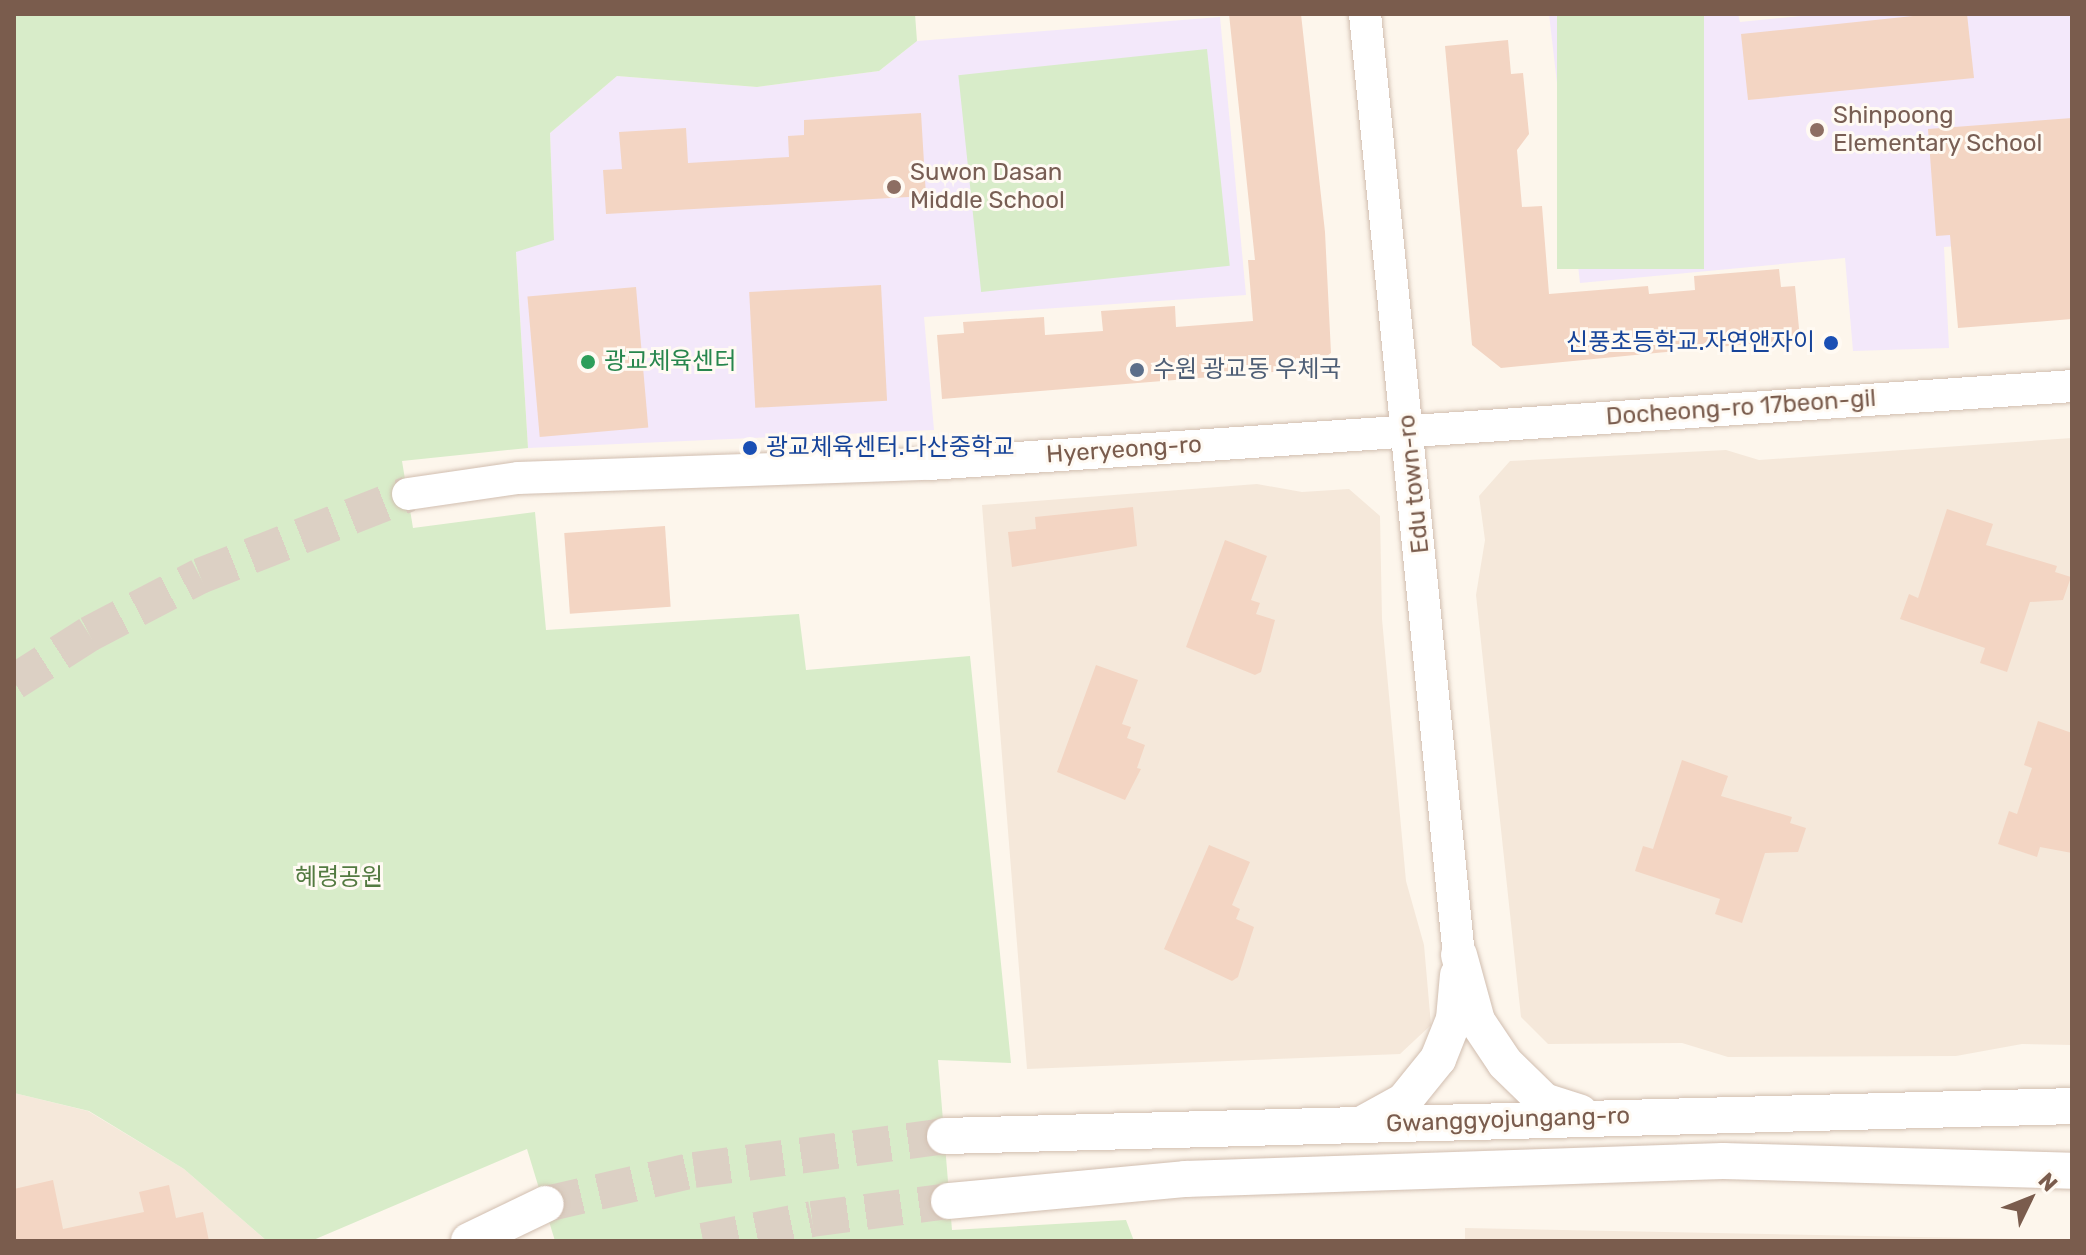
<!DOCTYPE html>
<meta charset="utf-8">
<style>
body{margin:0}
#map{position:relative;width:2086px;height:1255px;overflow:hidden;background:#fdf6ec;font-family:Rubik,"Noto Sans KR",sans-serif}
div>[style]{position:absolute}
.residential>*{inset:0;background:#f5e8da}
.education>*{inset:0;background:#f3e8fa}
.green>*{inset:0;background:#d8ecc9;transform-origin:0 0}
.building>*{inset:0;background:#f3d5c3;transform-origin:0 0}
.secondary-tunnel>*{height:36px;margin-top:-18px;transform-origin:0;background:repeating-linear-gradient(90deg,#dcd0c4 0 36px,transparent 0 54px)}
.roads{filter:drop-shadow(0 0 2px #d1beb0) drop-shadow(0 0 2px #d1beb0)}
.tertiary>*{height:32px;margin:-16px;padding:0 16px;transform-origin:16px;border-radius:16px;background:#fff}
.secondary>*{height:36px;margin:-18px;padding:0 18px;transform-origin:18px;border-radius:18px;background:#fff}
.dots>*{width:22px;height:22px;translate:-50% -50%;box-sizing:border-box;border:4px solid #fffaf3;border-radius:50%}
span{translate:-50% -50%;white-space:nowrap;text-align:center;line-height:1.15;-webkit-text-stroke:6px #fffaf3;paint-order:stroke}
.education-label{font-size:24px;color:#785e54}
.left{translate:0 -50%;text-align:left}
.transit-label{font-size:24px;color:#164399}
.right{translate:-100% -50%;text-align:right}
.leisure-label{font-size:24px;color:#27864d}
.service-label{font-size:24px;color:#4e5e75}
.street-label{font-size:24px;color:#7a5c4d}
.park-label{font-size:24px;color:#537a41}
.frame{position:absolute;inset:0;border:16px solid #7a5c4d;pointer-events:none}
.north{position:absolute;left:1990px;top:1159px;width:80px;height:80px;-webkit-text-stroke:6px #fffaf3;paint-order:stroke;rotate:47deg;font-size:22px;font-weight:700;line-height:32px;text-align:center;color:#7a5c4d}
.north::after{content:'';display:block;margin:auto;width:28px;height:36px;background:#7a5c4d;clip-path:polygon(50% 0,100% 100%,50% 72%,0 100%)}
</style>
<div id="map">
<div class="residential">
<i style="clip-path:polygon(2072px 438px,2072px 1045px,2022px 1044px,1956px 1056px,1728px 1057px,1682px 1043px,1548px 1044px,1521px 1017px,1476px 595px,1485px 540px,1479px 496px,1510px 461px,1726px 450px,1759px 460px)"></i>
<i style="clip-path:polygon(1257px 484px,1302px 492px,1349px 489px,1380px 516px,1382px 619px,1406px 881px,1424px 945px,1431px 1025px,1400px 1054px,1027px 1069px,982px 505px)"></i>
<i style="clip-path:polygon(14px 1093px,88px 1111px,184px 1169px,267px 1241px,14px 1241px)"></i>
<i style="clip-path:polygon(1465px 1228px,2072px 1240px,2072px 1241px,1465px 1241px)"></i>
</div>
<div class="education">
<i style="clip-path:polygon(1549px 14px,1738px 14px,1740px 22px,1822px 14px,2072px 14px,2072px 238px,1944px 247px,1949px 348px,1853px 351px,1845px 258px,1580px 283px)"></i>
<i style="clip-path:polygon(1220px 17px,1246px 295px,924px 317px,934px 430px,528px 448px,516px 251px,554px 239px,550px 133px,617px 76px,757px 87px,879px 71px,917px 41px)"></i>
</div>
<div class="green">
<i style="clip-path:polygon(14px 14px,915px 14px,917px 41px,879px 71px,757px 87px,617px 76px,550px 133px,554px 240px,516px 252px,528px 448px,402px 461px,413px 528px,535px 512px,546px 630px,799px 614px,806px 670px,970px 656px,1011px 1063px,938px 1060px,952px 1230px,1126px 1220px,1134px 1241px,555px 1241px,527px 1149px,311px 1241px,267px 1241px,184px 1169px,89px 1111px,14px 1093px)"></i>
<i style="left:1557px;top:14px;width:147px;height:255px"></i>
<i style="left:1207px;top:49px;width:218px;height:250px;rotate:84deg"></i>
</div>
<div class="building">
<i style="clip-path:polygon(1229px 14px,1301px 14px,1325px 232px,1331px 353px,1309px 369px,942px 399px,937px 335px,964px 333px,963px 322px,1044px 317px,1045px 335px,1103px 331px,1101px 311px,1175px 306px,1176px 327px,1253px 321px,1248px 260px,1255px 260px)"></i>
<i style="clip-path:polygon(1932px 14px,1967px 14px,1974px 78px,1748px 100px,1741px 34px)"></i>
<i style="clip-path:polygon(1508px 40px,1511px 74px,1523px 73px,1529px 134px,1517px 150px,1522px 207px,1542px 206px,1549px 294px,1648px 286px,1649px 294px,1695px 290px,1694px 276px,1779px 269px,1781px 287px,1795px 286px,1800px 339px,1501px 368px,1472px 345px,1445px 46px)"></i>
<i style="clip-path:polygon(921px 113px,926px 196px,606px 214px,603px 170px,622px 169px,619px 132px,686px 128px,688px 163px,789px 157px,788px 136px,804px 135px,804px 120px)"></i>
<i style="clip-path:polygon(2072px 118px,2072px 319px,1958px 328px,1950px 235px,1936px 236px,1928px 129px)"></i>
<i style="left:881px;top:285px;width:116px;height:132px;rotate:87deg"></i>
<i style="left:636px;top:287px;width:141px;height:109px;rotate:85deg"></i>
<i style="clip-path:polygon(1133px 507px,1137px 546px,1012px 567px,1008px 532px,1036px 529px,1035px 517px)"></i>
<i style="clip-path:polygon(1947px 509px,1993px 524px,1986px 545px,2057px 566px,2055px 572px,2071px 577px,2063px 600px,2030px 602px,2007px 672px,1980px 663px,1985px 648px,1900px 619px,1909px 594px,1918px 598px)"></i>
<i style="left:665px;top:526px;width:81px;height:101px;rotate:86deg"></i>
<i style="clip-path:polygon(1225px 540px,1267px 556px,1251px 600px,1260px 603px,1256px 614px,1275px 620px,1261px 672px,1255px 675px,1186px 647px)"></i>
<i style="clip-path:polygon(1096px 665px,1138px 680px,1122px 724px,1131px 727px,1127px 738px,1145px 745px,1137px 768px,1141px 769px,1125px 800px,1057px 772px)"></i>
<i style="clip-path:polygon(2038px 721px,2072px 733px,2072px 853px,2040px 847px,2037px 857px,1998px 844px,2009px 811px,2017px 814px,2032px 768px,2024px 765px)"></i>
<i style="clip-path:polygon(1682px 760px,1728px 776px,1721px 796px,1792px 817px,1790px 823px,1806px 828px,1798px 852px,1765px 853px,1742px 923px,1715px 914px,1720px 899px,1635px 871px,1643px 846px,1653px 849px)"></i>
<i style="clip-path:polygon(1209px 845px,1250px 862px,1232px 905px,1240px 909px,1236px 919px,1254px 927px,1238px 977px,1232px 981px,1164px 949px)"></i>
<i style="clip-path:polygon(53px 1180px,63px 1229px,144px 1212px,139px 1192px,169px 1185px,176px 1218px,203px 1212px,209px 1241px,14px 1241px,14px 1189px)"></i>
</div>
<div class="secondary-tunnel">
<i style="left:14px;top:682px;width:89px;rotate:-32.6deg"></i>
<i style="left:89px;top:634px;width:125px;rotate:-27.6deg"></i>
<i style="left:200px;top:576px;width:224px;rotate:-21.5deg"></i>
<i style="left:546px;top:1204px;width:152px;rotate:-12.9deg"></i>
<i style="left:694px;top:1170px;width:253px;rotate:-7.7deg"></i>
<i style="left:703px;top:1241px;width:111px;rotate:-11.4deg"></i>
<i style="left:812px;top:1219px;width:138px;rotate:-7.5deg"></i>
</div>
<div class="roads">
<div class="tertiary">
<i style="left:1365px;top:14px;width:946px;rotate:84.3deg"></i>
<i style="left:408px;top:494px;width:111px;rotate:-8.3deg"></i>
<i style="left:518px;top:478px;width:411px;rotate:-2deg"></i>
<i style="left:929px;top:464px;width:1146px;rotate:-3.9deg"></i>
</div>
<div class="secondary">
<i style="left:1459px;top:955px;width:68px;rotate:74.7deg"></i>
<i style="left:1477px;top:1021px;width:50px;rotate:56.3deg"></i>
<i style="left:1505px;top:1063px;width:54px;rotate:44.3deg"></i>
<i style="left:1544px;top:1101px;width:38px;rotate:18deg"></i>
<i style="left:1366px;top:1122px;width:43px;rotate:-28.9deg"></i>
<i style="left:1404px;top:1101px;width:54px;rotate:-51deg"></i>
<i style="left:1438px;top:1059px;width:43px;rotate:-68.2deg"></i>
<i style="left:1454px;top:1019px;width:44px;rotate:-84.8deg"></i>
<i style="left:945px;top:1136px;width:1127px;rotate:-1.52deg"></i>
<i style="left:949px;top:1201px;width:237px;rotate:-5.3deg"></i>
<i style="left:1185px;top:1179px;width:538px;rotate:-1.92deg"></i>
<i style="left:1723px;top:1161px;width:349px;rotate:1.6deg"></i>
<i style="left:469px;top:1241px;width:85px;rotate:-25.7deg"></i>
</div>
</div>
<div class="dots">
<i style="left:1817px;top:130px;background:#8d6e63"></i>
<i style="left:894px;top:187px;background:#8d6e63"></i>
<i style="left:1831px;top:343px;background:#1a4fb4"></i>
<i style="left:588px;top:362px;background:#2e9e5b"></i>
<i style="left:1137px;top:370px;background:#5c6f8a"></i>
<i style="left:750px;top:448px;background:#1a4fb4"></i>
</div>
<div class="education-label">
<span class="left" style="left:1833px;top:130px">Shinpoong<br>Elementary School</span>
<span class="left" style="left:910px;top:187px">Suwon Dasan<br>Middle School</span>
</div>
<div class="transit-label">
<span class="right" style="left:1815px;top:343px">신풍초등학교.자연앤자이</span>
<span class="left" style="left:766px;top:448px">광교체육센터.다산중학교</span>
</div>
<div class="leisure-label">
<span class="left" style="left:604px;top:362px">광교체육센터</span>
</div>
<div class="service-label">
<span class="left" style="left:1153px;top:370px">수원 광교동 우체국</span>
</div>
<div class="street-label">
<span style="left:1741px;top:408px;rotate:-4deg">Docheong-ro 17beon-gil</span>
<span style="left:1124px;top:450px;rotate:-4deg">Hyeryeong-ro</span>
<span style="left:1414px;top:484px;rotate:-96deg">Edu town-ro</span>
<span style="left:1508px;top:1120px;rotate:-2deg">Gwanggyojungang-ro</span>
</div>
<div class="park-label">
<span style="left:339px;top:878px">혜령공원</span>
</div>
<div class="frame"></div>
<div class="north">N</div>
</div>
